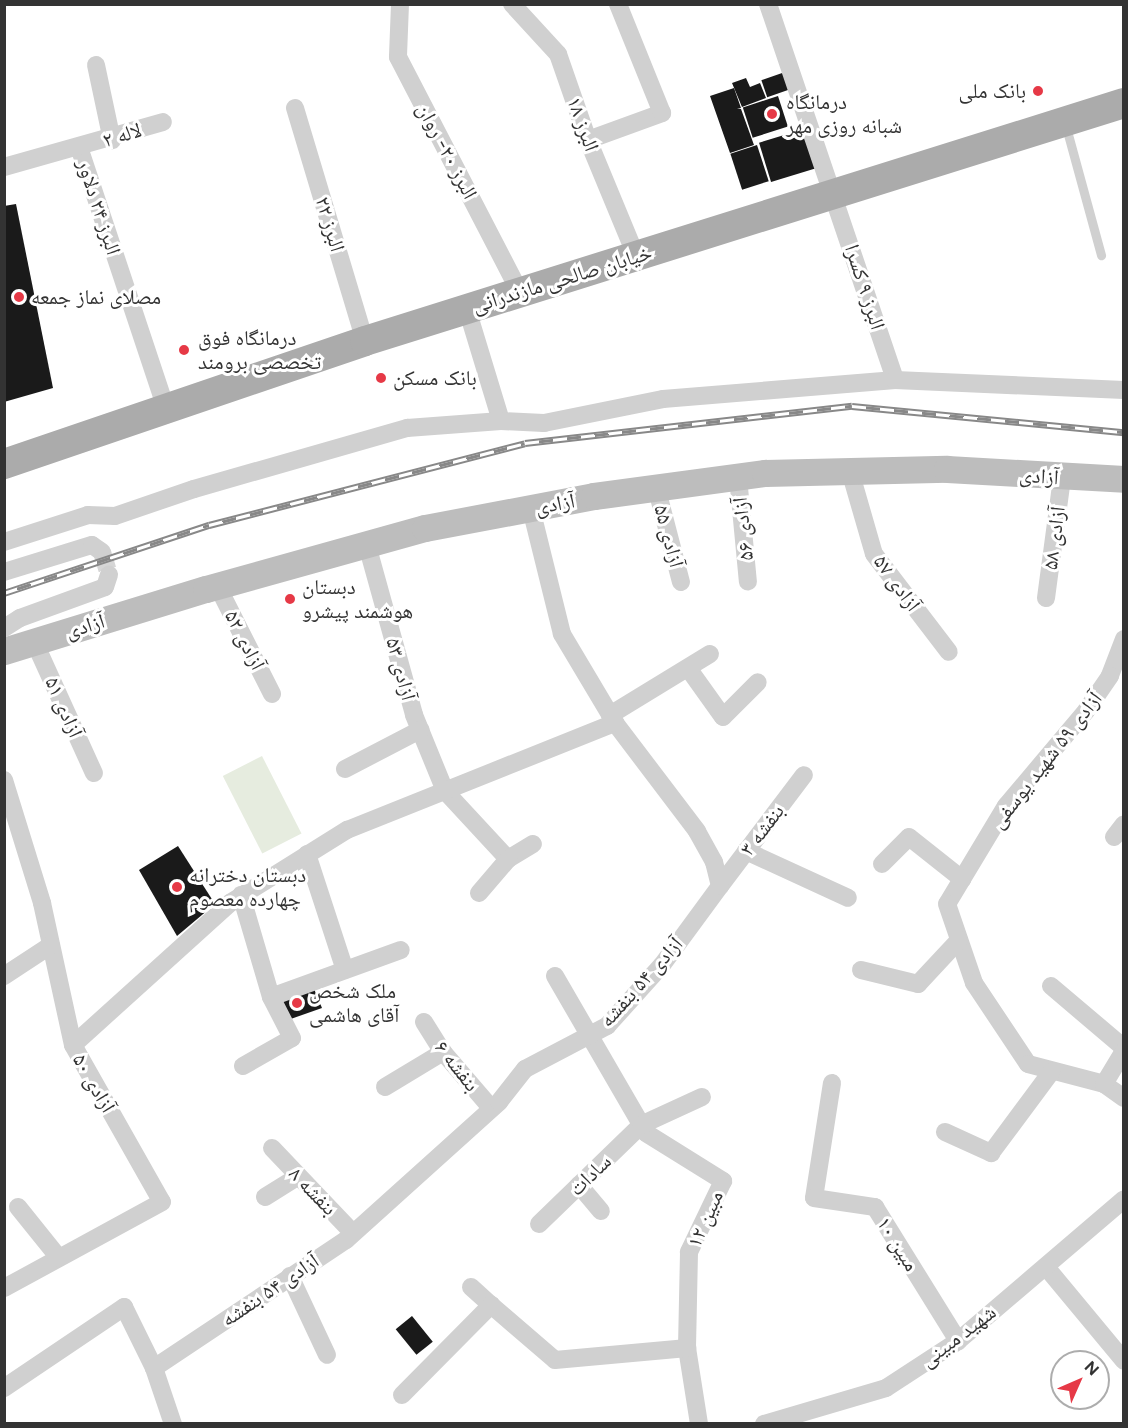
<!DOCTYPE html>
<meta charset="utf-8">
<style>
body{margin:0}
#map{position:relative;width:1128px;height:1428px;overflow:hidden;background:#fff;font-family:Figtree,"Noto Naskh Arabic",sans-serif}
div>[style]{position:absolute}
.green>*{inset:0;background:#e6ecdf;transform-origin:0 0}
.building>*{inset:0;background:#1a1a1a;transform-origin:0 0}
.street-tunnel>*{height:18px;margin-top:-9px;transform-origin:0;background:repeating-linear-gradient(90deg,#d6d6d6 0 18px,transparent 0 27px)}
.lane>*{height:9px;margin:-4.5px;padding:0 4.5px;transform-origin:4.5px;border-radius:4.5px;background:#d0d0d0}
.street>*{height:18px;margin:-9px;padding:0 9px;transform-origin:9px;border-radius:9px;background:#d0d0d0}
.secondary>*{height:27px;margin:-13.5px;padding:0 13.5px;transform-origin:13.5px;border-radius:13.5px;background:#bdbdbd}
.primary>*{height:30px;margin:-15px;padding:0 15px;transform-origin:15px;border-radius:15px;background:#ababab}
.rail>*{height:7px;margin-top:-3.5px;transform-origin:0;background:repeating-linear-gradient(90deg,#fff 0 14px,#888 0 28px);box-sizing:border-box;border-block:2px solid #888}
.dots>*{width:16px;height:16px;translate:-50% -50%;box-sizing:border-box;border:3px solid #fff;border-radius:50%}
span{translate:-50% -50%;white-space:nowrap;text-align:center;line-height:1.15;-webkit-text-stroke:6px #fff;paint-order:stroke}
.poi-label{font-size:21px;color:#333}
.right{translate:-100% -50%;text-align:right}
.left{translate:0 -50%;text-align:left}
.street-label{font-size:21px;color:#333}
.frame{position:absolute;inset:0;border:6px solid #333;pointer-events:none}
.north{position:absolute;left:1050px;top:1350px;width:60px;height:60px;box-sizing:border-box;background:#fff;border:2px solid #adadad;border-radius:50%;rotate:45deg;font-size:16px;font-weight:700;line-height:24px;text-align:center;color:#333}
.north::after{content:'';display:block;margin:auto;width:21px;height:27px;background:#e63946;clip-path:polygon(50% 0,100% 100%,50% 72%,0 100%)}
</style>
<div id="map">
<div class="green">
<i style="left:262px;top:756px;width:87px;height:44px;rotate:63deg"></i>
</div>
<div class="building">
<i style="left:785px;top:72px;width:18px;height:25px;rotate:71deg"></i>
<i style="clip-path:polygon(746px 78px,750px 87px,760px 83px,766px 98px,742px 107px,732px 83px)"></i>
<i style="clip-path:polygon(734px 88px,741px 108px,737px 109px,741px 109px,754px 145px,730px 153px,710px 96px)"></i>
<i style="left:778px;top:96px;width:32px;height:37px;rotate:72deg"></i>
<i style="left:804px;top:129px;width:41px;height:47px;rotate:73deg"></i>
<i style="left:757px;top:145px;width:38px;height:28px;rotate:72deg"></i>
<i style="clip-path:polygon(16px 204px,53px 388px,4px 402px,4px 206px)"></i>
<i style="clip-path:polygon(178px 846px,215px 904px,177px 936px,139px 870px)"></i>
<i style="clip-path:polygon(312px 984px,322px 1008px,285px 1021px,272px 998px)"></i>
<i style="left:412px;top:1316px;width:33px;height:21px;rotate:51deg"></i>
</div>
<div class="street-tunnel">
<i style="left:102px;top:552px;width:24px;rotate:73deg"></i>
</div>
<div class="lane">
<i style="left:1066px;top:127px;width:133px;rotate:74.7deg"></i>
</div>
<div class="street">
<i style="left:400px;top:4px;width:53px;rotate:92.2deg"></i>
<i style="left:398px;top:57px;width:265px;rotate:62.6deg"></i>
<i style="left:512px;top:4px;width:68px;rotate:47.4deg"></i>
<i style="left:558px;top:54px;width:91px;rotate:70.8deg"></i>
<i style="left:588px;top:140px;width:126px;rotate:67.5deg"></i>
<i style="left:768px;top:4px;width:397px;rotate:71.3deg"></i>
<i style="left:96px;top:65px;width:77px;rotate:78deg"></i>
<i style="left:295px;top:108px;width:243px;rotate:73.3deg"></i>
<i style="left:588px;top:140px;width:79px;rotate:-20deg"></i>
<i style="left:662px;top:113px;width:118px;rotate:-112deg"></i>
<i style="left:79px;top:147px;width:276px;rotate:71.6deg"></i>
<i style="left:4px;top:167px;width:165px;rotate:-15.8deg"></i>
<i style="left:467px;top:309px;width:117px;rotate:73.1deg"></i>
<i style="left:850px;top:471px;width:86px;rotate:73.9deg"></i>
<i style="left:874px;top:554px;width:123px;rotate:52.6deg"></i>
<i style="left:738px;top:477px;width:105px;rotate:84.6deg"></i>
<i style="left:657px;top:490px;width:95px;rotate:75.4deg"></i>
<i style="left:4px;top:542px;width:88px;rotate:-17.8deg"></i>
<i style="left:88px;top:515px;width:27px;rotate:2deg"></i>
<i style="left:115px;top:516px;width:83px;rotate:-18.9deg"></i>
<i style="left:194px;top:489px;width:222px;rotate:-16deg"></i>
<i style="left:407px;top:428px;width:94px;rotate:-4.3deg"></i>
<i style="left:501px;top:421px;width:43px;rotate:2.7deg"></i>
<i style="left:544px;top:423px;width:121px;rotate:-11.4deg"></i>
<i style="left:663px;top:399px;width:233px;rotate:-4.7deg"></i>
<i style="left:895px;top:380px;width:229px;rotate:2.5deg"></i>
<i style="left:367px;top:545px;width:176px;rotate:74.5deg"></i>
<i style="left:414px;top:715px;width:82px;rotate:67.8deg"></i>
<i style="left:445px;top:791px;width:93px;rotate:47.2deg"></i>
<i style="left:508px;top:859px;width:29px;rotate:-31deg"></i>
<i style="left:4px;top:572px;width:92px;rotate:-17.1deg"></i>
<i style="left:92px;top:545px;width:12px;rotate:35deg"></i>
<i style="left:217px;top:585px;width:122px;rotate:63.2deg"></i>
<i style="left:1046px;top:598px;width:121px;rotate:-82.4deg"></i>
<i style="left:4px;top:628px;width:19px;rotate:-32deg"></i>
<i style="left:20px;top:618px;width:90px;rotate:-20deg"></i>
<i style="left:105px;top:587px;width:13px;rotate:-72deg"></i>
<i style="left:1124px;top:639px;width:40px;rotate:111deg"></i>
<i style="left:1110px;top:676px;width:42px;rotate:124.4deg"></i>
<i style="left:1086px;top:711px;width:124px;rotate:130.1deg"></i>
<i style="left:1006px;top:806px;width:114px;rotate:121deg"></i>
<i style="left:947px;top:904px;width:83px;rotate:71.1deg"></i>
<i style="left:974px;top:983px;width:97px;rotate:56.3deg"></i>
<i style="left:1028px;top:1064px;width:79px;rotate:14.7deg"></i>
<i style="left:1104px;top:1084px;width:24px;rotate:35deg"></i>
<i style="left:34px;top:641px;width:145px;rotate:65.6deg"></i>
<i style="left:688px;top:668px;width:60px;rotate:54.5deg"></i>
<i style="left:723px;top:717px;width:49px;rotate:-45deg"></i>
<i style="left:610px;top:715px;width:117px;rotate:-31.4deg"></i>
<i style="left:345px;top:769px;width:85px;rotate:-27.5deg"></i>
<i style="left:4px;top:780px;width:129px;rotate:72.8deg"></i>
<i style="left:42px;top:903px;width:145px;rotate:77.7deg"></i>
<i style="left:73px;top:1045px;width:180px;rotate:60.5deg"></i>
<i style="left:162px;top:1202px;width:180px;rotate:151.4deg"></i>
<i style="left:1114px;top:837px;width:16px;rotate:-52deg"></i>
<i style="left:746px;top:851px;width:112px;rotate:24.7deg"></i>
<i style="left:307px;top:854px;width:122px;rotate:71.9deg"></i>
<i style="left:882px;top:864px;width:38px;rotate:-45deg"></i>
<i style="left:909px;top:837px;width:68px;rotate:38.4deg"></i>
<i style="left:720px;top:886px;width:139px;rotate:-52.9deg"></i>
<i style="left:479px;top:893px;width:45px;rotate:-49.5deg"></i>
<i style="left:241px;top:895px;width:106px;rotate:73.6deg"></i>
<i style="left:271px;top:997px;width:138px;rotate:-19.9deg"></i>
<i style="left:861px;top:970px;width:59px;rotate:13.8deg"></i>
<i style="left:918px;top:984px;width:60px;rotate:-47deg"></i>
<i style="left:4px;top:976px;width:56px;rotate:-33.4deg"></i>
<i style="left:555px;top:976px;width:181px;rotate:59.9deg"></i>
<i style="left:646px;top:1133px;width:91px;rotate:31.9deg"></i>
<i style="left:723px;top:1181px;width:79px;rotate:115.6deg"></i>
<i style="left:689px;top:1252px;width:96px;rotate:91.2deg"></i>
<i style="left:687px;top:1348px;width:77px;rotate:81deg"></i>
<i style="left:1051px;top:986px;width:96px;rotate:40.3deg"></i>
<i style="left:424px;top:1022px;width:36px;rotate:58deg"></i>
<i style="left:443px;top:1052px;width:74px;rotate:49.4deg"></i>
<i style="left:73px;top:1045px;width:212px;rotate:-42.1deg"></i>
<i style="left:230px;top:903px;width:138px;rotate:-32deg"></i>
<i style="left:347px;top:830px;width:289px;rotate:-21.8deg"></i>
<i style="left:243px;top:1066px;width:56px;rotate:-29.7deg"></i>
<i style="left:292px;top:1038px;width:46px;rotate:-117.1deg"></i>
<i style="left:832px;top:1083px;width:116px;rotate:98.9deg"></i>
<i style="left:814px;top:1198px;width:62px;rotate:8.4deg"></i>
<i style="left:875px;top:1207px;width:158px;rotate:58.2deg"></i>
<i style="left:1104px;top:1084px;width:39px;rotate:-59deg"></i>
<i style="left:385px;top:1087px;width:68px;rotate:-31.1deg"></i>
<i style="left:945px;top:1132px;width:51px;rotate:24.5deg"></i>
<i style="left:991px;top:1153px;width:102px;rotate:-53.4deg"></i>
<i style="left:272px;top:1148px;width:117px;rotate:46.4deg"></i>
<i style="left:579px;top:1185px;width:34px;rotate:50deg"></i>
<i style="left:265px;top:1197px;width:39px;rotate:-32deg"></i>
<i style="left:18px;top:1207px;width:65px;rotate:51.2deg"></i>
<i style="left:539px;top:1224px;width:142px;rotate:-44.1deg"></i>
<i style="left:641px;top:1125px;width:67px;rotate:-24.7deg"></i>
<i style="left:1046px;top:1267px;width:122px;rotate:50.3deg"></i>
<i style="left:290px;top:1276px;width:87px;rotate:64.9deg"></i>
<i style="left:471px;top:1287px;width:27px;rotate:42deg"></i>
<i style="left:154px;top:1368px;width:231px;rotate:-33.7deg"></i>
<i style="left:346px;top:1240px;width:206px;rotate:-42deg"></i>
<i style="left:499px;top:1102px;width:42px;rotate:-51.8deg"></i>
<i style="left:525px;top:1069px;width:93px;rotate:-27.7deg"></i>
<i style="left:607px;top:1026px;width:82px;rotate:-48deg"></i>
<i style="left:662px;top:965px;width:98px;rotate:-53.7deg"></i>
<i style="left:720px;top:886px;width:25px;rotate:-104deg"></i>
<i style="left:714px;top:862px;width:35px;rotate:-119deg"></i>
<i style="left:697px;top:831px;width:136px;rotate:-127.2deg"></i>
<i style="left:615px;top:723px;width:104px;rotate:-120.8deg"></i>
<i style="left:562px;top:634px;width:129px;rotate:-103.9deg"></i>
<i style="left:4px;top:1388px;width:145px;rotate:-34deg"></i>
<i style="left:124px;top:1307px;width:68px;rotate:63.8deg"></i>
<i style="left:154px;top:1368px;width:59px;rotate:71.3deg"></i>
<i style="left:402px;top:1395px;width:127px;rotate:-45.3deg"></i>
<i style="left:491px;top:1305px;width:84px;rotate:40.7deg"></i>
<i style="left:555px;top:1360px;width:133px;rotate:-5.2deg"></i>
<i style="left:764px;top:1424px;width:127px;rotate:-16.4deg"></i>
<i style="left:886px;top:1388px;width:86px;rotate:-33.1deg"></i>
<i style="left:958px;top:1341px;width:218px;rotate:-40.5deg"></i>
</div>
<div class="secondary">
<i style="left:4px;top:651px;width:211px;rotate:-17.1deg"></i>
<i style="left:206px;top:589px;width:227px;rotate:-15.6deg"></i>
<i style="left:425px;top:528px;width:172px;rotate:-10.7deg"></i>
<i style="left:594px;top:496px;width:173px;rotate:-7.7deg"></i>
<i style="left:765px;top:473px;width:182px;rotate:-1.3deg"></i>
<i style="left:947px;top:469px;width:177px;rotate:3.2deg"></i>
</div>
<div class="primary">
<i style="left:4px;top:464px;width:381px;rotate:-18.8deg"></i>
<i style="left:365px;top:341px;width:795px;rotate:-17.41deg"></i>
</div>
<div class="rail">
<i style="left:4px;top:593px;width:216px;rotate:-18.4deg"></i>
<i style="left:209px;top:525px;width:326px;rotate:-14.5deg"></i>
<i style="left:525px;top:443px;width:329px;rotate:-6.5deg"></i>
<i style="left:852px;top:406px;width:273px;rotate:5.5deg"></i>
</div>
<div class="dots">
<i style="left:1038px;top:91px;background:#e63946"></i>
<i style="left:772px;top:114px;background:#e63946"></i>
<i style="left:19px;top:297px;background:#e63946"></i>
<i style="left:184px;top:350px;background:#e63946"></i>
<i style="left:381px;top:378px;background:#e63946"></i>
<i style="left:290px;top:599px;background:#e63946"></i>
<i style="left:177px;top:887px;background:#e63946"></i>
<i style="left:297px;top:1003px;background:#e63946"></i>
</div>
<div class="poi-label">
<span class="right" style="left:1026px;top:91px">بانک ملی</span>
<span class="left" style="left:786px;top:114px">درمانگاه<br>شبانه روزی مهر</span>
<span class="left" style="left:31px;top:297px">مصلای نماز جمعه</span>
<span class="left" style="left:198px;top:350px">درمانگاه فوق<br>تخصصی برومند</span>
<span class="left" style="left:393px;top:378px">بانک مسکن</span>
<span class="left" style="left:302px;top:599px">دبستان<br>هوشمند پیشرو</span>
<span class="left" style="left:189px;top:887px">دبستان دخترانه<br>چهارده معصوم</span>
<span class="left" style="left:309px;top:1003px">ملک شخص<br>آقای هاشمی</span>
</div>
<div class="street-label">
<span style="left:583px;top:124px;rotate:70deg">البرز ۱۸</span>
<span style="left:122px;top:135px;rotate:-17deg">لاله ۲</span>
<span style="left:447px;top:151px;rotate:62deg">البرز ۲۰- روان</span>
<span style="left:99px;top:207px;rotate:72deg">البرز ۲۴ دلاور</span>
<span style="left:330px;top:224px;rotate:73deg">البرز ۲۲</span>
<span style="left:562px;top:279px;rotate:-17deg">خیابان صالحی مازندرانی</span>
<span style="left:865px;top:287px;rotate:72deg">البرز ۹ کسرا</span>
<span style="left:1039px;top:476px;rotate:4deg">آزادی</span>
<span style="left:555px;top:504px;rotate:-11deg">آزادی</span>
<span style="left:743px;top:529px;rotate:-96deg">آزادی ۵۶</span>
<span style="left:669px;top:536px;rotate:75deg">آزادی ۵۵</span>
<span style="left:1054px;top:538px;rotate:-83deg">آزادی ۵۸</span>
<span style="left:897px;top:583px;rotate:54deg">آزادی ۵۷</span>
<span style="left:85px;top:626px;rotate:-17deg">آزادی</span>
<span style="left:245px;top:640px;rotate:63deg">آزادی ۵۲</span>
<span style="left:401px;top:669px;rotate:75deg">آزادی ۵۳</span>
<span style="left:64px;top:707px;rotate:66deg">آزادی ۵۱</span>
<span style="left:1046px;top:760px;rotate:-52deg">آزادی ۵۹ شهید یوسفی</span>
<span style="left:762px;top:830px;rotate:-53deg">بنفشه ۳</span>
<span style="left:641px;top:982px;rotate:-48deg">آزادی ۵۴ بنفشه</span>
<span style="left:457px;top:1066px;rotate:52deg">بنفشه ۶</span>
<span style="left:94px;top:1083px;rotate:60deg">آزادی ۵۰</span>
<span style="left:590px;top:1175px;rotate:-44deg">سادات</span>
<span style="left:313px;top:1191px;rotate:46deg">بنفشه ۸</span>
<span style="left:705px;top:1219px;rotate:-66deg">مبین ۱۲</span>
<span style="left:898px;top:1244px;rotate:58deg">مبین ۱۰</span>
<span style="left:270px;top:1290px;rotate:-34deg">آزادی ۵۴ بنفشه</span>
<span style="left:958px;top:1336px;rotate:-37deg">شهید مبینی</span>
</div>
<div class="frame"></div>
<div class="north">N</div>
</div>
